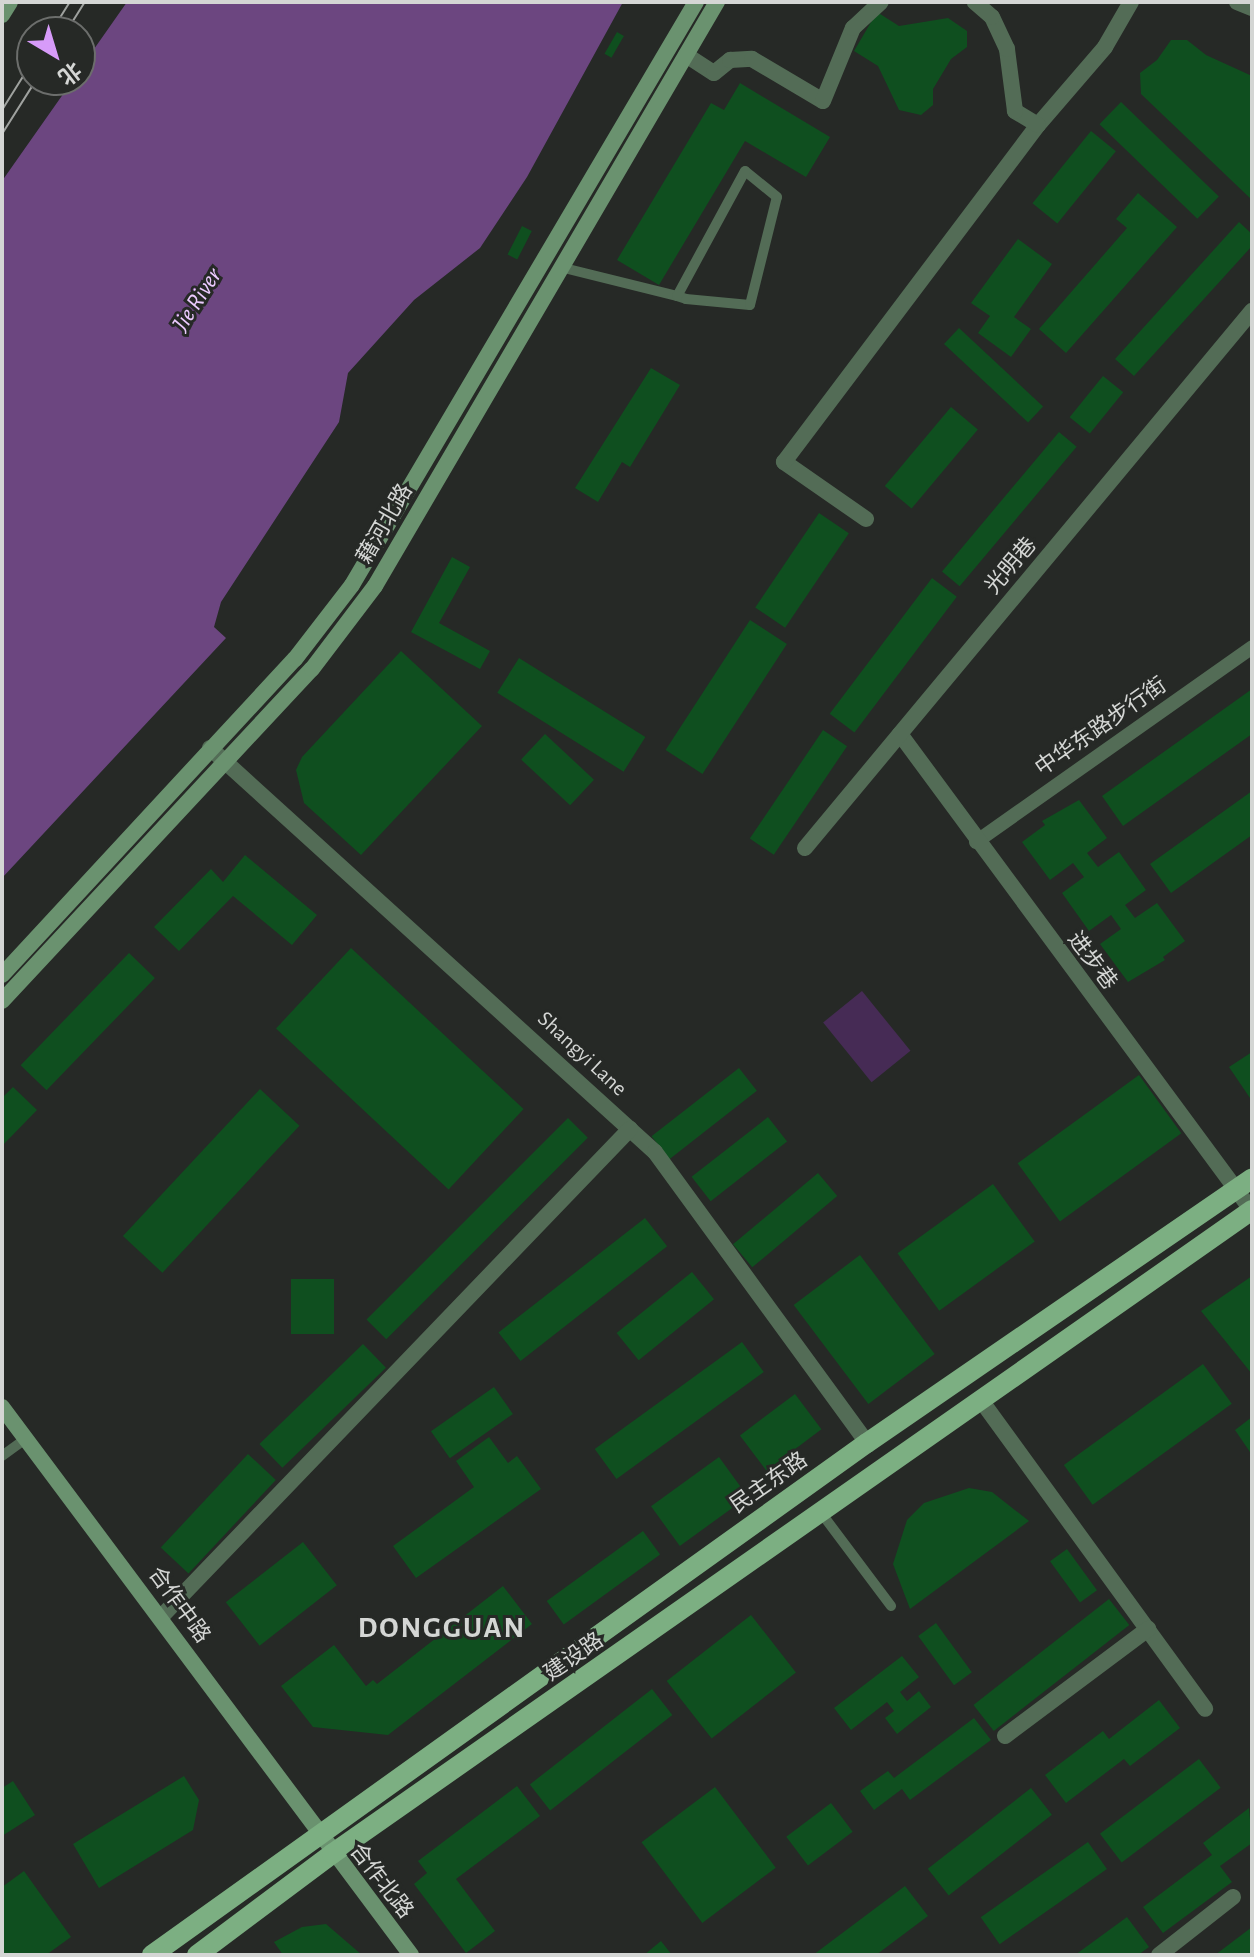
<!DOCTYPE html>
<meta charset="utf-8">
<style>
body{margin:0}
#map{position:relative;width:1254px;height:1957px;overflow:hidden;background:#262926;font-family:"Alegreya Sans","Noto Sans SC",sans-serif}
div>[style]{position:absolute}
.green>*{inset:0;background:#462b55;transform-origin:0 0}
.water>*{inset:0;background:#6c4680}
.building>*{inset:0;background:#0f4f1f;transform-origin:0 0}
.service>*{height:10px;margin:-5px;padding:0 5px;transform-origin:5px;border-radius:5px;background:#536c56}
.pedestrian>*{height:14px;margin:-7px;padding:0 7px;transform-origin:7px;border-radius:7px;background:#536c56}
.minor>*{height:16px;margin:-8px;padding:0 8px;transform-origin:8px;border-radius:8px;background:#536c56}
.secondary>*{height:16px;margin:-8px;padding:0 8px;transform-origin:8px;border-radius:8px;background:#6a926f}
.primary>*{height:20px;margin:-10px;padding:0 10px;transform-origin:10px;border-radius:10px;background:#7caf82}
.tram>*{height:2px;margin:-1px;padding:0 1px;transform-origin:1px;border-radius:1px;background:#9fa29f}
span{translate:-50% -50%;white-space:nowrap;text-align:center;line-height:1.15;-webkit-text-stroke:6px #262926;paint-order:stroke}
.street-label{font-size:22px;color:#d4d6d4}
.water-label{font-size:24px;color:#eccbff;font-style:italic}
.district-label{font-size:30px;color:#d4d6d4;font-weight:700;letter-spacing:2px}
.frame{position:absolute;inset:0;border:4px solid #d4d6d4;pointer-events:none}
.north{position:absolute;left:16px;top:16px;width:80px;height:80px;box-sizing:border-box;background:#262926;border:2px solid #6c6e6c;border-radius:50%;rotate:142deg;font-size:22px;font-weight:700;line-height:32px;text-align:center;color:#d4d6d4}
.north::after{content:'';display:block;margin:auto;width:28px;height:36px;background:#d79bf9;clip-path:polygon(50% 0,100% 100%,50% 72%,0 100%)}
</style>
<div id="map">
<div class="green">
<i style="left:862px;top:991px;width:77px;height:50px;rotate:51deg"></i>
</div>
<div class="water">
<i style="clip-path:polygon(127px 2px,623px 2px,527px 177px,480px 248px,414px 300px,348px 373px,339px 422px,221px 602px,214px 627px,226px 638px,2px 878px,2px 181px,73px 80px,80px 80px,80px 69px)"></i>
</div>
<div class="building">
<i style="clip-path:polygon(877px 12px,899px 26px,948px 18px,967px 31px,967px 47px,951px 59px,933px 89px,933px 105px,921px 115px,899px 110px,878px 66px,854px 51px)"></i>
<i style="left:617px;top:32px;width:8px;height:25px;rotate:30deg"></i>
<i style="clip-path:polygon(1171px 40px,1187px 40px,1206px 55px,1252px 76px,1252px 200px,1141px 94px,1140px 73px,1157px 60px)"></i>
<i style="clip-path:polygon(740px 83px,830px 137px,806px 177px,745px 141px,659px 285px,617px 260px,711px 103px,724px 110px)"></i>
<i style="left:1121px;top:102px;width:136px;height:31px;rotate:44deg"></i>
<i style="left:1091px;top:131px;width:32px;height:93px;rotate:39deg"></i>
<i style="clip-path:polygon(1138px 193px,1177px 227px,1066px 353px,1039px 329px,1127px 228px,1116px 219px)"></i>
<i style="clip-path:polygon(1239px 222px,1252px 234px,1252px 246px,1134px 376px,1115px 359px)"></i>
<i style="left:522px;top:226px;width:11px;height:32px;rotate:27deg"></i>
<i style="clip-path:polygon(1018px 239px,1052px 264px,1014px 317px,1031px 329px,1011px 357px,978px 333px,990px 316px,971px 303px)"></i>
<i style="left:959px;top:328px;width:115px;height:22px;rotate:43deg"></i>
<i style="clip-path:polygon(651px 368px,680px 385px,630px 467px,622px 462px,598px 502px,575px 488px)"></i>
<i style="left:1103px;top:376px;width:26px;height:53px;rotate:39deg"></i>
<i style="left:951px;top:407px;width:35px;height:103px;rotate:40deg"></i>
<i style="left:1059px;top:432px;width:23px;height:182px;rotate:40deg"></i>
<i style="left:819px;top:513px;width:36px;height:114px;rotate:34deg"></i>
<i style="clip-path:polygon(452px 557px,470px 567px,439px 623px,490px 651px,480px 669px,411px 632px)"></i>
<i style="left:932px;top:578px;width:31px;height:170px;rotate:37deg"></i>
<i style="left:750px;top:620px;width:44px;height:155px;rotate:33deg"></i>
<i style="clip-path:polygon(401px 651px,482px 726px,361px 855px,304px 803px,296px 770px,302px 757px)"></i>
<i style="left:519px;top:658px;width:149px;height:41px;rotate:32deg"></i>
<i style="clip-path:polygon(1252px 689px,1252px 734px,1123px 826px,1102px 796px)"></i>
<i style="left:823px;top:730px;width:29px;height:131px;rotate:34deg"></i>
<i style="left:545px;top:734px;width:67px;height:35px;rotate:43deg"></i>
<i style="clip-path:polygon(1252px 791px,1252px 835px,1171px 893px,1150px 864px)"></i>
<i style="clip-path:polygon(1079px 800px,1107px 838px,1087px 853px,1098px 867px,1119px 852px,1146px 890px,1125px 905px,1135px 918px,1157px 903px,1185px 941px,1163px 957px,1165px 960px,1128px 982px,1100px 944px,1121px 929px,1111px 915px,1089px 931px,1062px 893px,1084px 877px,1073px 863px,1050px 880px,1022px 842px,1045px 825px,1042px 821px)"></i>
<i style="clip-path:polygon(245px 855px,317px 915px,292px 945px,233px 896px,179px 951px,154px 927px,211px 869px,223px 882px)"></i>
<i style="left:351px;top:948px;width:236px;height:110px;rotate:43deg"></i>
<i style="left:129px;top:953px;width:36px;height:156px;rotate:44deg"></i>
<i style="clip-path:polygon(1252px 1052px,1252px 1101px,1229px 1067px)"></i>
<i style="left:739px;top:1068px;width:29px;height:111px;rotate:52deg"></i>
<i style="left:1139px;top:1075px;width:72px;height:150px;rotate:54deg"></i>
<i style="clip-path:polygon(13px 1087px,37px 1110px,2px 1146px,2px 1098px)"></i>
<i style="left:260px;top:1089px;width:54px;height:201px;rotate:43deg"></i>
<i style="left:768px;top:1117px;width:31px;height:97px;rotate:52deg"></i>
<i style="left:568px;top:1118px;width:28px;height:285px;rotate:45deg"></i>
<i style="left:818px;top:1173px;width:30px;height:111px;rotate:50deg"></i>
<i style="left:993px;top:1184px;width:71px;height:118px;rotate:54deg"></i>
<i style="left:645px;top:1218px;width:36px;height:186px;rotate:52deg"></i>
<i style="left:860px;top:1255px;width:124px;height:83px;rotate:53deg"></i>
<i style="left:692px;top:1272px;width:35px;height:97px;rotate:51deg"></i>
<i style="clip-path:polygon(1252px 1276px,1252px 1374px,1201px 1311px)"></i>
<i style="left:291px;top:1279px;width:43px;height:55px"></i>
<i style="left:742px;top:1342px;width:37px;height:182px;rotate:54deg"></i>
<i style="left:363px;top:1344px;width:33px;height:144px;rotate:46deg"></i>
<i style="left:1203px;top:1364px;width:49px;height:172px;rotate:54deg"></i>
<i style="left:494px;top:1387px;width:33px;height:77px;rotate:55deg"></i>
<i style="left:795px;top:1394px;width:44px;height:69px;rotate:53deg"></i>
<i style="clip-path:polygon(1252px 1417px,1252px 1455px,1235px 1430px)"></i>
<i style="clip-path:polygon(489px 1437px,508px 1463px,517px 1456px,541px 1489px,416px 1578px,393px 1546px,474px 1487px,456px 1461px)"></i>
<i style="left:248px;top:1454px;width:38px;height:128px;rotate:43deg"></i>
<i style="left:719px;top:1457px;width:49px;height:84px;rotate:54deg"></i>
<i style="clip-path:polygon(969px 1488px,992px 1492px,1029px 1521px,910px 1609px,893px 1564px,907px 1520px,924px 1503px)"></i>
<i style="left:643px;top:1531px;width:29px;height:119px;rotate:54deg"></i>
<i style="left:303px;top:1542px;width:55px;height:98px;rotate:52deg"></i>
<i style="left:1067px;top:1549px;width:51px;height:21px;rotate:54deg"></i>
<i style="clip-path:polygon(503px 1586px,532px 1624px,388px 1735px,313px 1727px,281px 1686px,334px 1645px,366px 1686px,373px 1680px,377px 1684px)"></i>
<i style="left:1109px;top:1599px;width:33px;height:172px;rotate:52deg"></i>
<i style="left:751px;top:1615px;width:73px;height:107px;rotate:52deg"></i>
<i style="left:936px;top:1623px;width:61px;height:22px;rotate:54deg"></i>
<i style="clip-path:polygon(902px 1656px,919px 1677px,900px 1692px,907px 1701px,919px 1691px,931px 1707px,897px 1734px,885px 1718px,894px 1711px,887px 1702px,851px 1730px,834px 1708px)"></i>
<i style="left:652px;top:1689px;width:33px;height:155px;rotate:52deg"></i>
<i style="clip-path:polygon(1159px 1700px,1180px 1728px,1130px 1766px,1124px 1759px,1066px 1803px,1045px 1775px,1103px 1731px,1109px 1739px)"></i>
<i style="clip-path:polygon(974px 1718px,991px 1740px,910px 1800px,902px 1789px,874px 1810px,860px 1791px,888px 1771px,894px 1778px)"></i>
<i style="left:1199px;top:1759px;width:36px;height:124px;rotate:53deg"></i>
<i style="clip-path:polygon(184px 1776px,199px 1800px,193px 1830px,99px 1888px,73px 1844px)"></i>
<i style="clip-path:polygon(13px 1781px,35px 1815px,2px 1836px,2px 1788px)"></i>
<i style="clip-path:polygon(517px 1786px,540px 1816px,456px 1879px,495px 1931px,466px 1953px,414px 1884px,427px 1873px,418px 1861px)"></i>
<i style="left:715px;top:1787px;width:101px;height:92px;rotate:53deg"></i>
<i style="left:1031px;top:1788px;width:34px;height:131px;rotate:52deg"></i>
<i style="left:831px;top:1803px;width:36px;height:56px;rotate:53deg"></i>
<i style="clip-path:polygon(1249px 1808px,1252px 1843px,1220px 1866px,1232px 1882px,1163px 1933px,1143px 1907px,1212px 1855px,1203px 1843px)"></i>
<i style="left:1088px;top:1842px;width:33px;height:131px;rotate:55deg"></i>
<i style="clip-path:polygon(24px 1871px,71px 1937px,46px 1955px,2px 1955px,2px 1887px)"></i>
<i style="clip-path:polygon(905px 1886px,928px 1916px,876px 1955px,813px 1955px)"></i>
<i style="clip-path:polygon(1127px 1917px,1149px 1947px,1138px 1955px,1075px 1955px)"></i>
<i style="clip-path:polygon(326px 1924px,362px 1955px,283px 1955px,274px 1942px,302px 1927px)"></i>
<i style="clip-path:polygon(1252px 1927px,1252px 1955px,1215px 1955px)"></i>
<i style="clip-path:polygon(661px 1941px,672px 1955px,644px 1955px)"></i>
</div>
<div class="service">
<i style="left:564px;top:268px;width:116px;rotate:13.9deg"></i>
<i style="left:677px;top:296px;width:9px;rotate:18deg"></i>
<i style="left:686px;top:299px;width:64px;rotate:5.4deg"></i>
<i style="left:750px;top:305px;width:111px;rotate:-76deg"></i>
<i style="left:777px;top:197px;width:41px;rotate:-140.9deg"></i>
<i style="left:745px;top:171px;width:142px;rotate:118.5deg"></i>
<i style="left:2px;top:1456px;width:31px;rotate:-36deg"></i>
<i style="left:822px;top:1514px;width:115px;rotate:53.1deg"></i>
</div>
<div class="pedestrian">
<i style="left:976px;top:842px;width:338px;rotate:-35.2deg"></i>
</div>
<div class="minor">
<i style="left:1237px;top:2px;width:16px;rotate:22deg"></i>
<i style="left:686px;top:55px;width:33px;rotate:33deg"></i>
<i style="left:714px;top:73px;width:21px;rotate:-39deg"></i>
<i style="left:730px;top:60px;width:22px;rotate:-3deg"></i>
<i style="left:752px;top:59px;width:82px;rotate:30.6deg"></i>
<i style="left:823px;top:101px;width:79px;rotate:-67.7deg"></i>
<i style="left:853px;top:28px;width:38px;rotate:-43deg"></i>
<i style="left:1038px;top:125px;width:103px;rotate:-49.3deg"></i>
<i style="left:1105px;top:47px;width:52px;rotate:-60deg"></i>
<i style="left:866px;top:519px;width:100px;rotate:-145.2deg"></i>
<i style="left:784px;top:462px;width:422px;rotate:-53deg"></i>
<i style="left:1038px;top:125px;width:27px;rotate:-149deg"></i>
<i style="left:1015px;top:111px;width:63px;rotate:-97.4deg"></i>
<i style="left:1007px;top:49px;width:35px;rotate:-115deg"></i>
<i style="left:992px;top:17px;width:23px;rotate:-139deg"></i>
<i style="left:900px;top:734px;width:593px;rotate:53.57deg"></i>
<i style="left:210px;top:748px;width:601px;rotate:42.24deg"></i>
<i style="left:655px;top:1152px;width:360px;rotate:53.9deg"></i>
<i style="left:805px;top:848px;width:699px;rotate:-50.23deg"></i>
<i style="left:983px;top:1403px;width:378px;rotate:54deg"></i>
<i style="left:161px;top:1617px;width:677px;rotate:-46.14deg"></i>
<i style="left:1005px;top:1736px;width:179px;rotate:-36.8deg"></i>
<i style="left:1159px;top:1955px;width:94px;rotate:-38.1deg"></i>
</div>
<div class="secondary">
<i style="left:2px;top:15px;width:15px;rotate:-58deg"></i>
<i style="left:2px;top:975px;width:431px;rotate:-47.2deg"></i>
<i style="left:295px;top:659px;width:93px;rotate:-52.4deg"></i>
<i style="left:352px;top:585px;width:677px;rotate:-59.46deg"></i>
<i style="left:2px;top:1001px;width:454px;rotate:-47deg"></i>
<i style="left:312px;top:669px;width:104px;rotate:-52.8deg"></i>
<i style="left:375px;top:586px;width:677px;rotate:-59.65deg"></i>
<i style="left:2px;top:1407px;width:684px;rotate:53.26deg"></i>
</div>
<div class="primary">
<i style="left:152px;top:1955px;width:879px;rotate:-35.61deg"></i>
<i style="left:867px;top:1443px;width:467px;rotate:-34.5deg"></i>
<i style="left:197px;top:1955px;width:169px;rotate:-36.8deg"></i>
<i style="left:332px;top:1854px;width:1123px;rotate:-34.99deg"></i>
</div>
<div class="tram">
<i style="left:51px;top:32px;width:36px;rotate:-58deg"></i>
<i style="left:66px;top:32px;width:36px;rotate:-58deg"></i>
<i style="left:2px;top:110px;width:57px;rotate:-58deg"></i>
<i style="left:2px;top:134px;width:64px;rotate:-57.8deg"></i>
</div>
<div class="street-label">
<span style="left:385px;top:524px;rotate:-60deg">藉河北路</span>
<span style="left:1011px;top:566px;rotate:-50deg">光明巷</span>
<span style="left:1101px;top:727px;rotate:-35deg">中华东路步行街</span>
<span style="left:1092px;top:961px;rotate:53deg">进步巷</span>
<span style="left:582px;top:1054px;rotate:43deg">Shangyi Lane</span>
<span style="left:769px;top:1483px;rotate:-35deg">民主东路</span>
<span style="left:179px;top:1605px;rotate:54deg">合作中路</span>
<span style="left:574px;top:1657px;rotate:-35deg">建设路</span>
<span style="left:381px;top:1881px;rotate:52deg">合作北路</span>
</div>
<div class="water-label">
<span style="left:198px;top:300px;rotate:-57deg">Jie River</span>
</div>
<div class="district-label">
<span style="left:442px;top:1628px">DONGGUAN</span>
</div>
<div class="frame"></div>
<div class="north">北</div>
</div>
